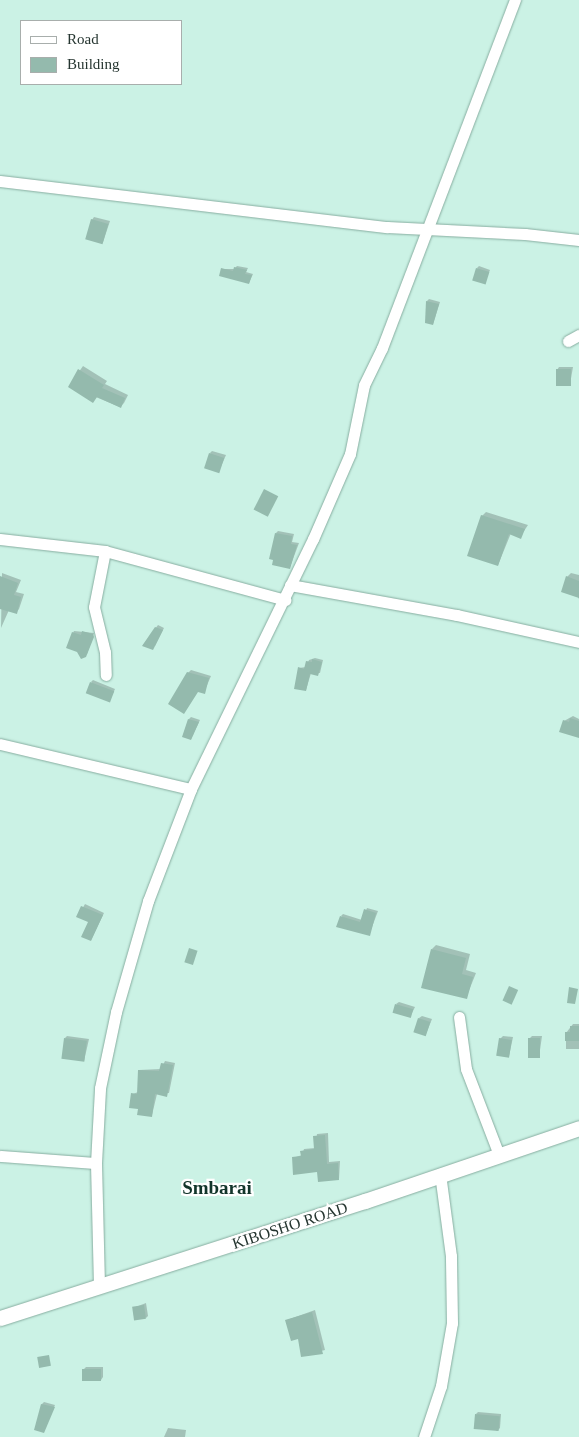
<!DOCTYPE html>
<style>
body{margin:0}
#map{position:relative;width:579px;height:1437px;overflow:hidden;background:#cbf2e5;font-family:"Times New Roman",serif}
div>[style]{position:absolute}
.shadow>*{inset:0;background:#0003}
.building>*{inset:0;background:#94baad;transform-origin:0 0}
.roads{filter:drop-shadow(0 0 1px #87ada0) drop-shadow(0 0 1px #87ada0)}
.street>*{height:11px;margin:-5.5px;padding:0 5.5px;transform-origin:5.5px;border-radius:5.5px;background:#fff}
.secondary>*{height:15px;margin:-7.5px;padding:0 7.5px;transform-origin:7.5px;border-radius:7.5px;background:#fff}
span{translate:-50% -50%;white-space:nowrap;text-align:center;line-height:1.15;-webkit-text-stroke:4.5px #fff;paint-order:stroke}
.street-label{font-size:16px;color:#253530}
.quarter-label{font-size:19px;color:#12352b;font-weight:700}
.legend{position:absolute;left:20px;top:20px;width:162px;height:65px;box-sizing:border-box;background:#fff;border:1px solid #a8aeac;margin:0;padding:6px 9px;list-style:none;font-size:15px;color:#253530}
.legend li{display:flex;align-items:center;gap:10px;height:25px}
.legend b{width:25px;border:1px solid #a8aeac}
</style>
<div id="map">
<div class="shadow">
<i style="clip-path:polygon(94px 217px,110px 221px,103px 242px,92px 220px)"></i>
<i style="clip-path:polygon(237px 266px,248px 268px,246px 272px,253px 274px,249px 283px,222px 269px,234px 269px)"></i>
<i style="clip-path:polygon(479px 266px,490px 270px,485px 282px,477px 268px)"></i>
<i style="clip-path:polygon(429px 299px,440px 302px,433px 324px,427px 301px)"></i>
<i style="clip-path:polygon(83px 366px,107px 381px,105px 384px,128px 395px,124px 403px,120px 407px,69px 386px)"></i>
<i style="clip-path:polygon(559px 367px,573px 367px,570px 384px,557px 370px)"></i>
<i style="clip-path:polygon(212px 451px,226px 455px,219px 471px,210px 453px)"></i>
<i style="clip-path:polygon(486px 512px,528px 525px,520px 537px,511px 533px,498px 565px,482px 516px)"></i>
<i style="clip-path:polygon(278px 531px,294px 534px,292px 542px,299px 543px,290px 567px,276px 533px)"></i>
<i style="clip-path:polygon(2px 573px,21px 580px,16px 592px,24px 594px,19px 609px,16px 613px,9px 610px,1px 628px)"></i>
<i style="clip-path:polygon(571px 573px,579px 575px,579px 599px,567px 577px)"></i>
<i style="clip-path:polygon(158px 625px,164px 628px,155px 646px,143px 645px)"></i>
<i style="clip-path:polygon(74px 631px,94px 633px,87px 654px,73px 633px)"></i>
<i style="clip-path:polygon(315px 658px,323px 660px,320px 673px,311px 673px,306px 690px,299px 668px,306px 667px,309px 660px)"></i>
<i style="clip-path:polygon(191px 670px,211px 676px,204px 692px,188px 673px)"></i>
<i style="clip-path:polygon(93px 680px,115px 689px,109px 702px,91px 682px)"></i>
<i style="clip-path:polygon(573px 716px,579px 719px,579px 736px,564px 721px)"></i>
<i style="clip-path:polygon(191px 717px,200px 720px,191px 739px,189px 719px)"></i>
<i style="clip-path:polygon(85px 904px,104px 913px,91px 940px,89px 921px,78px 916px)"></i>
<i style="clip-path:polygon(367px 908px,378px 911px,369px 935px,341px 916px,343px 914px,362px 920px)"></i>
<i style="clip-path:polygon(436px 945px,470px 954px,466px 970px,476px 973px,466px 998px,432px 949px)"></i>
<i style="clip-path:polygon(399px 1002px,415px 1007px,410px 1017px,396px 1004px)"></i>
<i style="clip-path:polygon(422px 1016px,432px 1019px,426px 1034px,419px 1018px)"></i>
<i style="clip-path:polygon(573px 1024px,579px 1024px,579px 1049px,566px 1049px,566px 1033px)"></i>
<i style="clip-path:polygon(67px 1036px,89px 1039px,84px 1061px,65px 1038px)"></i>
<i style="clip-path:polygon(503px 1036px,513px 1037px,509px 1056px,500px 1039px)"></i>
<i style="clip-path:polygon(532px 1036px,542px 1036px,539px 1057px,530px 1038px)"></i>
<i style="clip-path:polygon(165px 1061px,175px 1063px,169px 1093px,157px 1094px,152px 1115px,139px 1108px,133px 1094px,138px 1092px,139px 1070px,161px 1069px)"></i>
<i style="clip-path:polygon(328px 1133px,329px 1162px,340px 1161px,339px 1179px,293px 1158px,302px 1155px,304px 1149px,315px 1148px,317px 1134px)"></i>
<i style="clip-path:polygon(146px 1303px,148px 1316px,146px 1318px,133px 1308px)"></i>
<i style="clip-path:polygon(315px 1310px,325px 1350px,302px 1356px,299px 1337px,287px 1320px)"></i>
<i style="clip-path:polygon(86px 1367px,103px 1367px,103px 1377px,101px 1380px,84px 1369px)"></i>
<i style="clip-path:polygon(44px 1402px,55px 1405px,45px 1429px,42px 1404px)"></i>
<i style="clip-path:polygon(478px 1412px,501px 1414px,500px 1428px,497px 1431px,476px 1414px)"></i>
<i style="clip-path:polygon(168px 1428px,186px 1430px,185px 1437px,164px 1437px)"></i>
</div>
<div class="building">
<i style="left:91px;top:219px;width:18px;height:21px;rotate:16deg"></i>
<i style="clip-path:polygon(234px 267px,247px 270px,245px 274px,252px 275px,249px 284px,219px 276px,221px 268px,233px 271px)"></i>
<i style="left:476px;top:268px;width:14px;height:13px;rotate:17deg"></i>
<i style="clip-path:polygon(426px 301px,439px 304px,433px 325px,425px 323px)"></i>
<i style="clip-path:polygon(78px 369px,104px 385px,102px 388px,125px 398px,121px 408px,97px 397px,93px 403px,68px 387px)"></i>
<i style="left:556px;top:369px;width:15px;height:17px"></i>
<i style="left:209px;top:453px;width:16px;height:16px;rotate:18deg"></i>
<i style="left:264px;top:489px;width:16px;height:23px;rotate:27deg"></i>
<i style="clip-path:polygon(481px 515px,525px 529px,521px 539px,509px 534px,498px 566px,467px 556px)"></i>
<i style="clip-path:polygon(275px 533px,292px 536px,291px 544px,297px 545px,290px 569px,272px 565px,273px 560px,269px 559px)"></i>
<i style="clip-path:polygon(0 576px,18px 583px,14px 595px,21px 597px,17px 614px,0 609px)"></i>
<i style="clip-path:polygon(566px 576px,579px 581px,579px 598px,561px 592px)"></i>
<i style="clip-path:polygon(155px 627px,163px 630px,153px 650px,142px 646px)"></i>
<i style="clip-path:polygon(82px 631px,93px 634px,94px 637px,86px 657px,81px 659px,77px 652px,66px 648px,72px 632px,81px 635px)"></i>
<i style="clip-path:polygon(312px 659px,322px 662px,318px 676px,310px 674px,306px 691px,294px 689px,298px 667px,304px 669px,306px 661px,312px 662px)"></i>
<i style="clip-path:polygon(187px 672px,209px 678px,205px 694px,198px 692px,184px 714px,168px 704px)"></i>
<i style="left:90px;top:682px;width:26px;height:12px;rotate:21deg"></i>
<i style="clip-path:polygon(570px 718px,579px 721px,579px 738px,559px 732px,563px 720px,569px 722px)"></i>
<i style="clip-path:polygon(188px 719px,199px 722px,191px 740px,182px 737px)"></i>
<i style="clip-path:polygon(81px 906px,103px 915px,91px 941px,81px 937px,88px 922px,76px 917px)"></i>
<i style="clip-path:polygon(364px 909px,376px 913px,370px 936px,336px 927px,340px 916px,360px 922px)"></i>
<i style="left:189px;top:948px;width:9px;height:15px;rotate:18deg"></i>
<i style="clip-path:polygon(431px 949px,466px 958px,462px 974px,473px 977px,467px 999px,421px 988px)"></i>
<i style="left:509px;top:986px;width:10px;height:16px;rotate:24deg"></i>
<i style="clip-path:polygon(569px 987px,578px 989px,575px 1004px,567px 1003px)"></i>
<i style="left:395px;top:1004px;width:19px;height:9px;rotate:16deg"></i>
<i style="left:418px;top:1018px;width:13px;height:15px;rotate:18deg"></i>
<i style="clip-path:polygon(570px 1026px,579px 1026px,579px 1041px,565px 1041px,565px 1032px,570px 1032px)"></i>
<i style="left:64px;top:1038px;width:23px;height:21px;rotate:7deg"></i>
<i style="left:499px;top:1038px;width:13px;height:18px;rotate:9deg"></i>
<i style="left:528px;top:1038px;width:12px;height:20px"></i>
<i style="clip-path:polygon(161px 1063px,173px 1065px,167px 1097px,155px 1094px,152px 1117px,137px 1115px,138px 1109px,129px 1108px,131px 1093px,137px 1094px,138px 1070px,159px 1071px)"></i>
<i style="clip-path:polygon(325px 1135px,327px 1164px,338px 1163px,339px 1180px,318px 1182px,317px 1172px,293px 1175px,292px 1157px,301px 1156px,300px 1151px,314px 1149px,313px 1136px)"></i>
<i style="left:144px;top:1305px;width:14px;height:12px;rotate:82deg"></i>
<i style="clip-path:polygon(312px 1312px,323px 1354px,301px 1357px,298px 1339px,291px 1341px,285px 1320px)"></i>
<i style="left:49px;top:1355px;width:11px;height:12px;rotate:80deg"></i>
<i style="left:82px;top:1369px;width:19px;height:12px"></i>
<i style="clip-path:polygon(41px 1404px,55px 1407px,44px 1433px,34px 1430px)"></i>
<i style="left:475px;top:1414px;width:25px;height:15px;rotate:5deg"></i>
</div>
<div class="roads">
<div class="street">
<i style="left:0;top:181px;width:390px;rotate:6.8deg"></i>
<i style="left:387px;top:227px;width:138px;rotate:2.9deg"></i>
<i style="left:525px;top:234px;width:54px;rotate:6.3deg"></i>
<i style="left:568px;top:341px;width:13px;rotate:-29deg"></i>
<i style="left:0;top:539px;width:106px;rotate:6.5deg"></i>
<i style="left:105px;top:551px;width:187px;rotate:15.2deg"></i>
<i style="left:105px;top:551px;width:57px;rotate:101.1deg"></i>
<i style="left:94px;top:607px;width:46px;rotate:76.3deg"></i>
<i style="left:105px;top:652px;width:23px;rotate:88deg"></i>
<i style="left:290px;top:585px;width:170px;rotate:10.2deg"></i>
<i style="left:457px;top:615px;width:125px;rotate:12.5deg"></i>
<i style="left:0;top:744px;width:196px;rotate:13.3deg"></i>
<i style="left:459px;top:1017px;width:52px;rotate:82.3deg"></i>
<i style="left:466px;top:1069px;width:92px;rotate:69deg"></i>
<i style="left:0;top:1156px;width:96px;rotate:4.2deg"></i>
<i style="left:99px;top:1286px;width:123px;rotate:-91.4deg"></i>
<i style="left:96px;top:1163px;width:75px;rotate:-86.9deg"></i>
<i style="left:100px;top:1088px;width:78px;rotate:-78.1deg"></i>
<i style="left:116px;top:1012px;width:116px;rotate:-73.9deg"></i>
<i style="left:148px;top:901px;width:120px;rotate:-69deg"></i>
<i style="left:191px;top:789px;width:278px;rotate:-64deg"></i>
<i style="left:313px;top:539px;width:93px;rotate:-66.5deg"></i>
<i style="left:350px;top:454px;width:70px;rotate:-78.5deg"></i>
<i style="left:364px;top:385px;width:41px;rotate:-64.1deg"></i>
<i style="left:382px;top:348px;width:373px;rotate:-69.1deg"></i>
<i style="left:424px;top:1437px;width:54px;rotate:-71.6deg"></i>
<i style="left:441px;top:1386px;width:64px;rotate:-80.1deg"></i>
<i style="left:452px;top:1323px;width:67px;rotate:-90.9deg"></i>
<i style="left:451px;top:1256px;width:83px;rotate:-97.6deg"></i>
</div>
<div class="secondary">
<i style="left:0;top:1318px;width:383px;rotate:-17.8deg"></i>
<i style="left:365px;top:1201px;width:226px;rotate:-18.8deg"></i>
</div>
</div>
<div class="street-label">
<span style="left:290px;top:1226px;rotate:-18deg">KIBOSHO ROAD</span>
</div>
<div class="quarter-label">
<span style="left:217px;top:1188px">Smbarai</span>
</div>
<ul class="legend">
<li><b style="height:6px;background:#fff"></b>Road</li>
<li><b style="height:14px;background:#94baad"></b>Building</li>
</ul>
</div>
